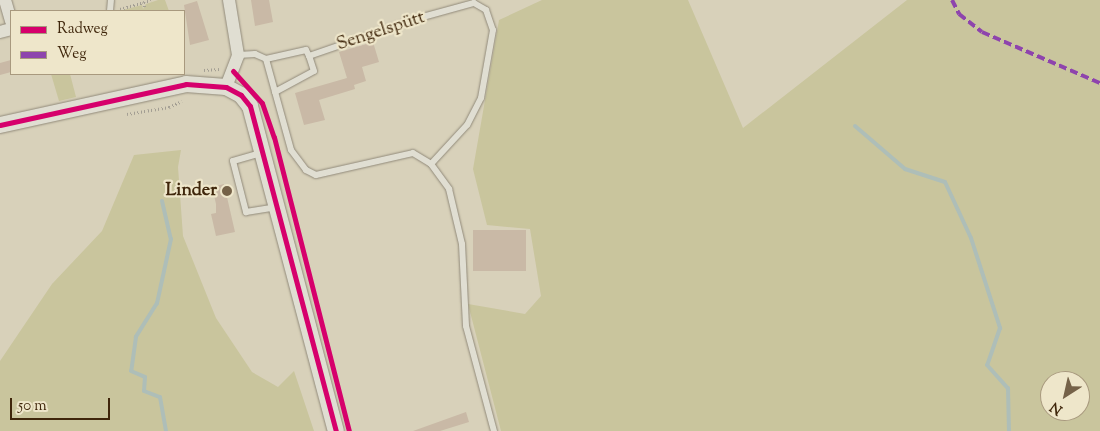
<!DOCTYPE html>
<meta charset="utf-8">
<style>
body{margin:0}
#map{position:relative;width:1100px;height:431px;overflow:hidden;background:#d8d1ba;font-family:"Sorts Mill Goudy",serif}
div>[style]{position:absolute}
.green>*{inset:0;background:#c9c59d}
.stream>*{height:4px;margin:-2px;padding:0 2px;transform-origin:2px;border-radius:2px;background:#aebeb8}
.building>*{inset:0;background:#c9b9a6;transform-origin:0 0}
.path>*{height:2.5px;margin-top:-1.25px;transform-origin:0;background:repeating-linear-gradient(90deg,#a39e93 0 1px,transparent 0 3.5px)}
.roads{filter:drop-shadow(0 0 1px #918a7a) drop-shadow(0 0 1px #918a7a)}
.service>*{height:6px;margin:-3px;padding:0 3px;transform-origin:3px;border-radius:3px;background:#e0ded2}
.minor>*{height:12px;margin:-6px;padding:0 6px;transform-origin:6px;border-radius:6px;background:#e0ded2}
.tertiary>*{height:16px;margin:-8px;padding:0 8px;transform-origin:8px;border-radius:8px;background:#e0ded2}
.quiet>*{height:4px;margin-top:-2px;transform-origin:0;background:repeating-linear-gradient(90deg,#8e44ad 0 8px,transparent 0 12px)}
.cycleway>*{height:5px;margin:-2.5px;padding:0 2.5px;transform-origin:2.5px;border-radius:2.5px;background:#d6006c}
.dots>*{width:14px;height:14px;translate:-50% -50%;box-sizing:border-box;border:2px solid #eee6ca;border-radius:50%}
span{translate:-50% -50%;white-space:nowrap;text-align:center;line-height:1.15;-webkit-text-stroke:4.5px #eee6ca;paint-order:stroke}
.street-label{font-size:18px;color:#3f260b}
.poi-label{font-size:18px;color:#3f260b;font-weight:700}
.right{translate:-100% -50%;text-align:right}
.legend{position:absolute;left:10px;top:10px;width:175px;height:65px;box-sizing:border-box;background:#eee6ca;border:1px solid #a8997e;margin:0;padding:6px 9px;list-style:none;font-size:15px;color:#3f260b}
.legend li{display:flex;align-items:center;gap:10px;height:25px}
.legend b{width:25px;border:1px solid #a8997e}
.north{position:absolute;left:1040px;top:371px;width:50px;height:50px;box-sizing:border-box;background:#eee6ca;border:1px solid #a8997e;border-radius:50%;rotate:215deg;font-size:14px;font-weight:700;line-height:20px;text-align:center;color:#3f260b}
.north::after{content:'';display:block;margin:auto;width:18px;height:22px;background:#756248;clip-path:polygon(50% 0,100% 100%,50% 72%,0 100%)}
.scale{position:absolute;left:10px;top:398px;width:100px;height:22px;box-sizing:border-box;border:2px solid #3f260b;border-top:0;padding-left:6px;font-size:15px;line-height:18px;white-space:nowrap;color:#3f260b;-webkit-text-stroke:4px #eee6ca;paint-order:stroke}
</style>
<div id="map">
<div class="green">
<i style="clip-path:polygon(158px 0,165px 0,169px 11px,119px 11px,142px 5px,143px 9px,146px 4px)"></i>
<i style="clip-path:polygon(evenodd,542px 0,688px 0,743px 128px,907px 0,1100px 0,1100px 431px,501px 431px,468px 304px,525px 314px,541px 296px,530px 229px,487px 225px,473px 169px,499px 20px,542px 0,1050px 381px,1080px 381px,1080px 411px,1050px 411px,1050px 381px)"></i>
<i style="clip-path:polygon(51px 74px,70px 74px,76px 97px,59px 101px)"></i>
<i style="clip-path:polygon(181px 150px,178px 167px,183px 236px,216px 318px,252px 372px,278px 387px,294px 371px,314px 431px,0 431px,0 361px,52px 284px,102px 231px,134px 155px)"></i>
</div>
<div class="stream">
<i style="left:855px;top:126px;width:66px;rotate:40.7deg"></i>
<i style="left:905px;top:169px;width:42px;rotate:18deg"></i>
<i style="left:945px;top:182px;width:62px;rotate:65.1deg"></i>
<i style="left:971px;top:238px;width:95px;rotate:72.1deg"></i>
<i style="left:1000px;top:328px;width:39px;rotate:109deg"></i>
<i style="left:987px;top:365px;width:31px;rotate:48deg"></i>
<i style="left:1008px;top:388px;width:43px;rotate:88.7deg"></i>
<i style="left:162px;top:201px;width:39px;rotate:77deg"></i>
<i style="left:171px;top:239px;width:66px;rotate:102.3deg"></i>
<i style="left:157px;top:303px;width:40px;rotate:122deg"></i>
<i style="left:136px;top:337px;width:34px;rotate:98deg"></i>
<i style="left:131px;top:371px;width:15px;rotate:23deg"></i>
<i style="left:145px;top:377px;width:14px;rotate:94deg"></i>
<i style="left:144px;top:391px;width:17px;rotate:21deg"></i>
<i style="left:160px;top:397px;width:35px;rotate:80deg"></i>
</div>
<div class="building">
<i style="clip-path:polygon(251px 0,269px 0,273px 22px,255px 26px)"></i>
<i style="clip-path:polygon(197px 1px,209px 40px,190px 45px,184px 5px)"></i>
<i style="clip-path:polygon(373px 42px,379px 62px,362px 67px,366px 81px,354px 85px,355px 89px,319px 100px,325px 120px,304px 125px,295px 93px,347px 78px,339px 52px)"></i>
<i style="clip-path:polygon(11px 60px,11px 72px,0 75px,0 63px)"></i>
<i style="clip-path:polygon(224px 184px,235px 232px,216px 236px,211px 214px,216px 213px,216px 204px,212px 187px)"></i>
<i style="left:473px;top:230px;width:53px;height:41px"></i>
<i style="clip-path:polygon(466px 412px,469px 422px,440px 431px,413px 431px)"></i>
</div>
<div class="path">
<i style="left:144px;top:2px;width:6px;rotate:81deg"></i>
<i style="left:120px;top:9px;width:32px;rotate:-16deg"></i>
<i style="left:204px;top:70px;width:15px;rotate:-4deg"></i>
<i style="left:127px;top:114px;width:43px;rotate:-9.5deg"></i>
<i style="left:169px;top:107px;width:14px;rotate:-25deg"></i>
</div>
<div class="roads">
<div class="service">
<i style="left:110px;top:11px;width:11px;rotate:-85deg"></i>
<i style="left:238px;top:55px;width:17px;rotate:-3deg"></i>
<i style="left:255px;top:54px;width:12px;rotate:24deg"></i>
<i style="left:266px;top:59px;width:41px;rotate:-12.7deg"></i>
<i style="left:306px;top:50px;width:7px;rotate:63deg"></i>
<i style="left:309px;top:56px;width:116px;rotate:-19.1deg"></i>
<i style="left:419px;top:18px;width:57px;rotate:-15.3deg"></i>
<i style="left:474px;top:3px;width:14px;rotate:30deg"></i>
<i style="left:486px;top:10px;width:21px;rotate:71deg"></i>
<i style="left:493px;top:30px;width:69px;rotate:100deg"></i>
<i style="left:481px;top:98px;width:30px;rotate:117deg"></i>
<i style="left:467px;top:125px;width:53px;rotate:132.7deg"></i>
<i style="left:266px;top:59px;width:94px;rotate:74.6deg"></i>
<i style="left:291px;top:150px;width:25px;rotate:53deg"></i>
<i style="left:306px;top:170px;width:11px;rotate:27deg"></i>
<i style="left:316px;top:175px;width:99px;rotate:-12.8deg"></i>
<i style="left:413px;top:153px;width:21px;rotate:31deg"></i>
<i style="left:431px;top:164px;width:31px;rotate:54deg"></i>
<i style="left:449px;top:189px;width:57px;rotate:76.7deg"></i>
<i style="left:462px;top:244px;width:82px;rotate:87.2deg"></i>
<i style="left:466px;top:326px;width:109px;rotate:75.1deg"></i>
<i style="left:275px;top:92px;width:44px;rotate:-28.3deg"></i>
<i style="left:314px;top:71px;width:16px;rotate:-108deg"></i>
<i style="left:261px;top:153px;width:29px;rotate:164deg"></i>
<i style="left:233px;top:161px;width:53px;rotate:75.7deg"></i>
<i style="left:246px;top:212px;width:30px;rotate:-9deg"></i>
</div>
<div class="minor">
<i style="left:5px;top:0;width:22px;rotate:74deg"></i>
<i style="left:0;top:32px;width:11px;rotate:-15deg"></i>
<i style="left:226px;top:87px;width:34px;rotate:-69deg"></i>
<i style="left:238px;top:55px;width:56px;rotate:-99.3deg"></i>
</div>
<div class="tertiary">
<i style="left:0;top:125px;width:190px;rotate:-12.4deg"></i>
<i style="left:186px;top:84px;width:40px;rotate:4.3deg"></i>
<i style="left:226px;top:87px;width:17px;rotate:28deg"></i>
<i style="left:241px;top:95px;width:14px;rotate:51deg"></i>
<i style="left:250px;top:106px;width:336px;rotate:75.2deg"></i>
</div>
</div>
<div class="quiet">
<i style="left:952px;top:0;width:16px;rotate:63deg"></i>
<i style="left:959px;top:14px;width:29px;rotate:38deg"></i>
<i style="left:982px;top:32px;width:129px;rotate:23.4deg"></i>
</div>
<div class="cycleway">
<i style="left:233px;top:71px;width:43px;rotate:47.8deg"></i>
<i style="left:262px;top:103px;width:36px;rotate:71deg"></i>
<i style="left:274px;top:137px;width:303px;rotate:75.7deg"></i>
<i style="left:0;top:125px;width:190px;rotate:-12.4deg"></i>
<i style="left:186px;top:84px;width:40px;rotate:4.3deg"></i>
<i style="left:226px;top:87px;width:17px;rotate:28deg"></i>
<i style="left:241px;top:95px;width:14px;rotate:51deg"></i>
<i style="left:250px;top:106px;width:336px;rotate:75.2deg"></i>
</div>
<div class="dots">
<i style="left:227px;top:191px;background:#756248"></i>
</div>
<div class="street-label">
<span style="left:381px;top:32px;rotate:-18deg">Sengelspütt</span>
</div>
<div class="poi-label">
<span class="right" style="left:217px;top:191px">Linder</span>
</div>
<ul class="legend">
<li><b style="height:6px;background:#d6006c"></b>Radweg</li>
<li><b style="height:6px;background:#8e44ad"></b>Weg</li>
</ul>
<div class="north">N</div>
<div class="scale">50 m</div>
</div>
